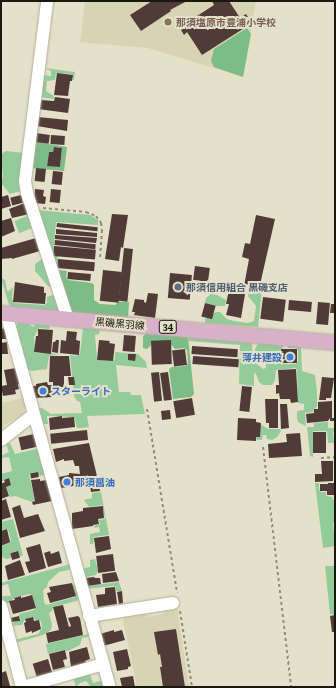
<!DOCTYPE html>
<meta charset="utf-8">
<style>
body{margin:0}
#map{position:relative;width:336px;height:688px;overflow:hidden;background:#e5e0c8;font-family:Literata,"Noto Sans JP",serif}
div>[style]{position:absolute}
.built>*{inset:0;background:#d9d3b5}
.green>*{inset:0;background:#94cb9d;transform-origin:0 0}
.forest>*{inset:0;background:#7cbc88}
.building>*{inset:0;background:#513b37;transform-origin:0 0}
.path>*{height:2px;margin-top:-1px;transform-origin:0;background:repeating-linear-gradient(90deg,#928e7c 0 3px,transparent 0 6px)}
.roads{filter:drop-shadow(0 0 1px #b2ae97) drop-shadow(0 0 1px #b2ae97)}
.minor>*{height:12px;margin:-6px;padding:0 6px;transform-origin:6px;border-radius:6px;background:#fff}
.major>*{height:15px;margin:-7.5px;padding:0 7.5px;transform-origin:7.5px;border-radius:7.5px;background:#d7b0c9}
.dots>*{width:11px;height:11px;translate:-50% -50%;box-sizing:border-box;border:2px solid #e5e0c8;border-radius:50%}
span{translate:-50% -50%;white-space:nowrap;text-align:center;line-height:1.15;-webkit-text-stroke:4px #e5e0c8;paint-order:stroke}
.shield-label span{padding:1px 3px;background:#e5e0c8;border:1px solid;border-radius:3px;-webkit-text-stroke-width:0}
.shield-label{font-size:9px;color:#19170e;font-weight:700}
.education-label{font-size:10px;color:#785e54;font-weight:700}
.left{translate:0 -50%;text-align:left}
.service-label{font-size:10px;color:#4e5e75;font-weight:700}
.street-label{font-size:10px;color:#19170e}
.shop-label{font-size:10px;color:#366cbe;font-weight:700}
.right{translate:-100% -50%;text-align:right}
.frame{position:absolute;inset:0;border:2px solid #19170e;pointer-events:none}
</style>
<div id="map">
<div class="built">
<i style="clip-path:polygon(75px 1px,256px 1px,243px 77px,148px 48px,80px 42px,85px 2px)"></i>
<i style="clip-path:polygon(24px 398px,26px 406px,22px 415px,6px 424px,1px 430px,1px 403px)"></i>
<i style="clip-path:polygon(177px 607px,189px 687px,137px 687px,122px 615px,143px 612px,147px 617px,164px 614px,164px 608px)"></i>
</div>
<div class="green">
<i style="clip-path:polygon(44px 68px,75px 72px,74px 80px,73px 80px,72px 74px,56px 73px,55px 80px,47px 81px,46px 91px,54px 96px,54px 99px,40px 97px,42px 82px,44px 82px,42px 79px,42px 75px,51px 76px,51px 71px)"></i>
<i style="clip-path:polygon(6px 151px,24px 153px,21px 191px,10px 194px,1px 183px,3px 177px,1px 154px)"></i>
<i style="clip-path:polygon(37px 210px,90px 215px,98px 220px,98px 225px,56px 222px,53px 256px,58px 256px,57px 270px)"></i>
<i style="left:29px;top:215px;width:13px;height:16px;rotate:67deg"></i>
<i style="clip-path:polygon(42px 259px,44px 260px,52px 286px,49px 287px,35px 271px,35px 264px)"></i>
<i style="clip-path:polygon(1px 278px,5px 280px,7px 291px,9px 291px,13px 287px,12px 299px,15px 303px,44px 305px,47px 303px,47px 297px,56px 294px,62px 312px,15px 308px,9px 305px)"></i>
<i style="clip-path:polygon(253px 289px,262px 290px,258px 327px,205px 323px,205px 319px,216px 312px,220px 312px,227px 319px,234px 321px,248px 323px,254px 321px,256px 306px,248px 296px,249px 291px)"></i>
<i style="clip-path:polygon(211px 294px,217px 295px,226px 300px,225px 306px,216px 306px,205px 303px,206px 298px)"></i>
<i style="clip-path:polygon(18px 323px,29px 324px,33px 327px,36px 324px,50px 326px,49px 329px,39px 328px,34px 337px,35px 353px,61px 354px,49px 356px,47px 369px,32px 371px,26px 369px,15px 329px)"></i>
<i style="clip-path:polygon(83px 328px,100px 329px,99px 334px,95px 335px,97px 360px,113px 361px,115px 359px,115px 352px,138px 354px,146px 362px,147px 368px,116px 365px,119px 392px,130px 392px,131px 395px,141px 395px,145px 414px,87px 416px,89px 427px,82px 428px,77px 428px,75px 419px,73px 417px,47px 416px,48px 424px,40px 424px,37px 409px,42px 408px,51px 414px,82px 413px,80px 402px,77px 401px,74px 396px,70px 355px,76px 356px,80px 354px)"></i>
<i style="clip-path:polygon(188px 337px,248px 342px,252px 344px,253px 361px,263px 369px,266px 368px,266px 363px,256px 359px,255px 356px,255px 349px,259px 342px,283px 344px,283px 348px,280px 351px,280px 361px,282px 364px,296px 364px,298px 362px,298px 350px,296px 348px,288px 348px,288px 345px,301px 346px,302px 371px,315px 375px,317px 392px,317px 407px,315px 408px,313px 412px,305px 413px,306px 426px,298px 422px,297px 418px,297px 411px,304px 410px,304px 404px,298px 403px,297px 371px,296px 368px,276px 370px,275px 380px,272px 385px,263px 385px,259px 382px,256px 374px,254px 373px,254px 386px,239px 384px,240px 345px,189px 341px)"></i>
<i style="clip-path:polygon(328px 422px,328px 428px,335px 428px,333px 433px,334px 443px,328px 443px,327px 431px,313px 431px,313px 457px,310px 456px,307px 427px,314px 427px,314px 423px)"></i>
<i style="clip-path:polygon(262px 425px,268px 429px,280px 429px,281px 431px,277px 437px,272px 440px,267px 439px,266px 435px,263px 435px,262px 440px,257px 440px,254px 435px,257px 428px)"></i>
<i style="clip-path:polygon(10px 443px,15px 454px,40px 448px,46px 474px,40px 476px,36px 472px,29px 474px,35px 500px,32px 502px,15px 496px,10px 497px,6px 487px,11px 485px,9px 478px,1px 482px,1px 474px,12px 471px,9px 457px,1px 458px,1px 456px,9px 452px,6px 444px)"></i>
<i style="clip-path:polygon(315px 483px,319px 483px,319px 489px,321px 492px,326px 492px,326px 496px,332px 497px,335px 503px,335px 523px,333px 523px,335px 546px,323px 548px)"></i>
<i style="clip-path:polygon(101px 492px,109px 535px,94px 537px,93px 544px,90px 544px,90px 534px,100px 532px,99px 527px,94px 528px,94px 526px,100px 524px,99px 520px,105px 519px,103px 506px,102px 505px,89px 507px,84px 500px,92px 498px,92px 493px)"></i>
<i style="clip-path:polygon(13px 519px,23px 555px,19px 557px,17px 551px,10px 553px,12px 558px,6px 559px,2px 557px,1px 547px,11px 541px,8px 529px,1px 530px,1px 522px)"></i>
<i style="clip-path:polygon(95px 559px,98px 571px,96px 575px,86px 577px,87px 586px,119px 582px,122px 591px,116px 591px,116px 587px,113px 586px,86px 589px,80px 569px,90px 567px,90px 560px)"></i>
<i style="clip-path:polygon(71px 564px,73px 569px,59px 572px,48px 582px,47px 587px,43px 590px,44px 602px,46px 605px,75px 597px,73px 585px,76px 584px,80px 600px,53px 607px,52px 611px,49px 613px,52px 624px,51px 630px,43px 635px,15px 643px,14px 640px,38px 634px,42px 628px,41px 621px,35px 620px,33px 617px,25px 619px,22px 625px,11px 626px,11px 623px,20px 621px,19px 614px,34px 610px,36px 607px,31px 594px,15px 597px,9px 603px,4px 604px,2px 596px,11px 596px,8px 584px,1px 586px,1px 583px)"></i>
<i style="clip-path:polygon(325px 566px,335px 566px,335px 615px,330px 614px)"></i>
<i style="clip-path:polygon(83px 613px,91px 636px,82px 638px,80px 645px,68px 651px,64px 650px,48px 654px,46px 644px,88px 634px)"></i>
<i style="clip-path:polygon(99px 671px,100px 671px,105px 687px,91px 687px,86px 681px,80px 683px,76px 687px,73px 677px,90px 674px,93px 683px,101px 681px)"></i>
</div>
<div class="forest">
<i style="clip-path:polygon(247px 28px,251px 34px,243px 77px,214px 67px,211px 61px,214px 49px)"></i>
<i style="clip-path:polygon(evenodd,36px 142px,67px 147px,64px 171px,30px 168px,36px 142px,54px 147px,62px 148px,60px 167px,47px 165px,49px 152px,53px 152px,54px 147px)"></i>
<i style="clip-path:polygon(57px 270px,67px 271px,66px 277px,68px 280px,92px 283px,94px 285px,94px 300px,100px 304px,115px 305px,118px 302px,129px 302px,128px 318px,71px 313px)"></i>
<i style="clip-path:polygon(146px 333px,188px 337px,194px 394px,191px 397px,173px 399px,169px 369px,172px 367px,186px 366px,188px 363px,187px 350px,184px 348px,175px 349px,168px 341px,153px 343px,147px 349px,143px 348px,143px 337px)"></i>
</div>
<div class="building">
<i style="clip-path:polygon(152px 1px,187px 1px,170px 10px,171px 11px,141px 31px,130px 15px)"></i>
<i style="clip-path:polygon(212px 1px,218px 2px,229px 1px,246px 27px,202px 55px,187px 32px,184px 35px,181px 30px,185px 28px,183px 25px,214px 5px)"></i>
<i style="left:246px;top:14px;width:9px;height:6px;rotate:58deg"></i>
<i style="clip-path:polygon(57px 73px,73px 75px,72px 81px,70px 81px,68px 96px,54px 95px)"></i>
<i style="clip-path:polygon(55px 97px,70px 99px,68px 113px,38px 109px,40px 100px,54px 101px)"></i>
<i style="clip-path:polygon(38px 117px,68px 120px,67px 131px,37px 126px)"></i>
<i style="left:36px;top:133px;width:14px;height:9px;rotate:8deg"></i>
<i style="left:51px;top:135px;width:14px;height:9px;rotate:4deg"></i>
<i style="clip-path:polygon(54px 147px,62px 148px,60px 167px,47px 166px,49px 152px,53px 152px)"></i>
<i style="left:36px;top:168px;width:10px;height:13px;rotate:6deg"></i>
<i style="left:53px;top:171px;width:10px;height:13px;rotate:6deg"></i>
<i style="clip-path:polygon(35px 189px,44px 190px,43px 196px,46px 197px,45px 204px,34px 203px)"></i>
<i style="left:51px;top:189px;width:10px;height:13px;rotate:6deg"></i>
<i style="clip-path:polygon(8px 195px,11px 206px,1px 209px,1px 197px)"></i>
<i style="left:21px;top:195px;width:8px;height:11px;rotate:76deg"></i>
<i style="clip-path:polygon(25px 203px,29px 214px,12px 218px,9px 209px)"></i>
<i style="clip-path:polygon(112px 214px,128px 215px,123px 248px,121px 247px,119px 261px,105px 259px)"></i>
<i style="clip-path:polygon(256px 215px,275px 219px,259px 289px,244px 286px,249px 259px,242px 257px,245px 243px,250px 244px)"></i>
<i style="clip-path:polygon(11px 218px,15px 231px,1px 237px,1px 221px)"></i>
<i style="left:57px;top:223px;width:41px;height:4px;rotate:6deg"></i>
<i style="clip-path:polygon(56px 229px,97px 233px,97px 237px,56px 234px)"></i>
<i style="clip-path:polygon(55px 235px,97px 238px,96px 243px,55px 239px)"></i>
<i style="clip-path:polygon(36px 238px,40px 251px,12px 259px,12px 258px,1px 259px,1px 248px)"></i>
<i style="left:55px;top:240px;width:41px;height:5px;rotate:6deg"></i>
<i style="left:54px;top:246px;width:42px;height:10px;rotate:5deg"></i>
<i style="left:124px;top:248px;width:9px;height:53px;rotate:6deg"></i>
<i style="left:58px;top:259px;width:37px;height:9px;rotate:5deg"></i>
<i style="left:195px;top:266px;width:15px;height:14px;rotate:8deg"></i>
<i style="left:103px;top:270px;width:19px;height:31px;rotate:6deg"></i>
<i style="left:68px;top:272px;width:23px;height:7px;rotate:5deg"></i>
<i style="left:170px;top:273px;width:22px;height:25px;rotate:5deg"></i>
<i style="clip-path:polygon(15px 282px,44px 287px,44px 293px,46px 293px,45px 304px,13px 302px)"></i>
<i style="clip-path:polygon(230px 285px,246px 288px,241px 318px,226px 315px,229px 304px,226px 304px)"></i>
<i style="clip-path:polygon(148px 293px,158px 294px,155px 318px,134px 315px,135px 312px,132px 312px,135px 299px,144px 300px,144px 302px,146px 303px)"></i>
<i style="left:263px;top:297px;width:23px;height:22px;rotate:7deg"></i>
<i style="left:289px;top:300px;width:23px;height:10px;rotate:5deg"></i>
<i style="left:318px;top:302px;width:12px;height:22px;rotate:5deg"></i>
<i style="left:205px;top:303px;width:11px;height:14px;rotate:15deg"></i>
<i style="clip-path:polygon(331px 304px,335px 304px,335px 313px,330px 313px)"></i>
<i style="clip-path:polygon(5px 328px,6px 339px,1px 339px,1px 329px)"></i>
<i style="clip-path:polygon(38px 329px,53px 330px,51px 354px,34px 352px,36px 336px,38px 336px)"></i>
<i style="clip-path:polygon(67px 331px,77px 332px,76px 340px,80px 341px,79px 355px,60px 353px,61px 340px,66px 341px)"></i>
<i style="left:124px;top:335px;width:12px;height:16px;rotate:5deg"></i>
<i style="clip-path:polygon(56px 340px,59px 340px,58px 353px,52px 352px,53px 342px,55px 342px)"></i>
<i style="clip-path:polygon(99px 340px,110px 341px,109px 343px,115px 344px,113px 361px,97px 360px)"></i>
<i style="left:171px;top:340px;width:24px;height:20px;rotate:88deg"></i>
<i style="clip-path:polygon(7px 342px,8px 354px,1px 354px,1px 343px)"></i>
<i style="left:192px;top:346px;width:46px;height:8px;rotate:4deg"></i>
<i style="left:185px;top:349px;width:16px;height:13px;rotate:83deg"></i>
<i style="left:281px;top:349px;width:16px;height:14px"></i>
<i style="clip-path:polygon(128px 354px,136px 354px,135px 361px,128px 360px)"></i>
<i style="clip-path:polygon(50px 356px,69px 356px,71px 376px,64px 376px,64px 387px,53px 387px,53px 382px,49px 382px)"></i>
<i style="left:193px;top:356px;width:46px;height:8px;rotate:4deg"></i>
<i style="clip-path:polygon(16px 368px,21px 384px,18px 384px,19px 389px,15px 390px,16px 394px,3px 396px,1px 386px,7px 385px,4px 370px)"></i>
<i style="clip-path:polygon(296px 369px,298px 402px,291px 403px,290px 399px,280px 399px,279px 393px,276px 394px,276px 385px,279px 385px,278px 370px)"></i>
<i style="left:159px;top:372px;width:29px;height:8px;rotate:84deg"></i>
<i style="left:168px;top:372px;width:28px;height:8px;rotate:82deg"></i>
<i style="clip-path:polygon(68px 377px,74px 377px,75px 385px,69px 385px)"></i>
<i style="clip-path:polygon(322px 377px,334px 378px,331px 398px,326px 398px,326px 400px,319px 400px)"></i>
<i style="clip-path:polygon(47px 382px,48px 385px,52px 385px,53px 397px,34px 398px,33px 386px,36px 386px,36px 384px)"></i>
<i style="left:242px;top:386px;width:10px;height:25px;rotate:6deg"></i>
<i style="left:192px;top:398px;width:17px;height:19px;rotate:80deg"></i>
<i style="clip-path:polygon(265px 399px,278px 399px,278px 428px,269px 428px,269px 423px,266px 423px)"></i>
<i style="clip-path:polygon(332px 401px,332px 418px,334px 418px,335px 421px,330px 421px,330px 418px,328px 421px,307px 423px,306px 414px,314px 413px,314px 409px,318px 409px,318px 402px)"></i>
<i style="clip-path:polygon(280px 404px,287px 404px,289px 428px,281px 429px)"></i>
<i style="left:170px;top:410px;width:9px;height:9px;rotate:84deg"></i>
<i style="clip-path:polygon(62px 416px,62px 418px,74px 417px,75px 427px,50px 430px,49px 418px)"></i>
<i style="clip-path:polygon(238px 418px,256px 419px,256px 422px,261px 423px,260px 437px,256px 437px,256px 441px,237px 440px)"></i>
<i style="left:87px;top:430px;width:10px;height:37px;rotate:84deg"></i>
<i style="left:313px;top:432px;width:13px;height:21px"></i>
<i style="clip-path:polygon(300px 433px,302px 456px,269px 458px,268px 444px,287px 442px,286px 434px)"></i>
<i style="left:34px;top:434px;width:13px;height:16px;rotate:77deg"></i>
<i style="clip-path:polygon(89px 443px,97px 476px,90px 477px,91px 483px,61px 488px,59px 477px,69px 475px,69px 473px,80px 474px,79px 466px,75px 466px,73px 460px,64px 461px,64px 459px,56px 462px,53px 449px)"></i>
<i style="clip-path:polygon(321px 461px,333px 461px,333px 481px,315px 482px,315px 474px,322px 474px)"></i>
<i style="left:38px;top:472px;width:5px;height:8px;rotate:79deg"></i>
<i style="clip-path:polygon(9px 478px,11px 485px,6px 487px,9px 496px,1px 499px,1px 484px,5px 482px,4px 480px)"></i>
<i style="clip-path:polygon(40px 479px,40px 481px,47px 480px,52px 501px,33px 505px,32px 502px,35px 501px,31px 480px)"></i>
<i style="clip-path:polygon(328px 483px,335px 483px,335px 495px,327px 495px,327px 491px,320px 491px,320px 484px,328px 484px)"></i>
<i style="clip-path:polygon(99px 484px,100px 491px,91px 492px,90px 486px)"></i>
<i style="clip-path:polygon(6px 499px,11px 517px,1px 520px,1px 501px)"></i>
<i style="clip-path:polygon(20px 505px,24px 518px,38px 514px,45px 531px,20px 538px,12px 508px)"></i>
<i style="clip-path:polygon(103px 506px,104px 518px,98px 519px,99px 524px,93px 525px,93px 526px,72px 529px,72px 513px,83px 511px,83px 508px)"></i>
<i style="clip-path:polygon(7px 529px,10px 542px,1px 546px,1px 531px)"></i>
<i style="clip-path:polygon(109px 536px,111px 549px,96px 553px,94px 538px)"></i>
<i style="clip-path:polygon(40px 544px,46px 568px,29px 573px,25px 562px,30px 561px,26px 548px)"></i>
<i style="left:18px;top:551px;width:7px;height:8px;rotate:74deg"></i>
<i style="clip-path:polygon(50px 551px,51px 554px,59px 551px,62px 563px,48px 567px,44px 553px)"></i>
<i style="left:113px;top:554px;width:17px;height:17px;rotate:83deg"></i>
<i style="clip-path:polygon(20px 560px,25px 575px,8px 580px,5px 566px)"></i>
<i style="clip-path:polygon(116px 572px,119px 581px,103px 583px,102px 574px)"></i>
<i style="clip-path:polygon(94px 577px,95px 578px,100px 578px,101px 584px,87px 586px,86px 578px)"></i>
<i style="clip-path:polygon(72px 583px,76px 596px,50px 603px,47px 593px,51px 592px,49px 587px)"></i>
<i style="clip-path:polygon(115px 587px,117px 604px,98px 607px,96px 595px,105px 594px,105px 588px)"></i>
<i style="clip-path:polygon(122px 591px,123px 603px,119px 604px,117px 592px)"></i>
<i style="clip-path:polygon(32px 595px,36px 608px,13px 614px,9px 601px,15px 600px,14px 598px,21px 596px,21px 598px)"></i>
<i style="clip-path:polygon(63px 605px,69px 627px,71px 626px,68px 618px,78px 616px,80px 618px,83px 635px,48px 643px,46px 633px,59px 630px,53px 607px)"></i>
<i style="clip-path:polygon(335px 615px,335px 632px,332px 632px,330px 616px)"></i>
<i style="clip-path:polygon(19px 616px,20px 621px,11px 622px,11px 618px)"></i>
<i style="clip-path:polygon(33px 617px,34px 621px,39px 620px,41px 629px,32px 633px,32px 631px,26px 633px,24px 623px,26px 622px,25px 619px)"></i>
<i style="clip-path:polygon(176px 629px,185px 687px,163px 687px,160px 667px,162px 667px,160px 654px,158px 655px,154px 632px)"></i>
<i style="clip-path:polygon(114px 630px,114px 632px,122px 630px,125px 640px,103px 646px,100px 634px)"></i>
<i style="clip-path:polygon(87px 647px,90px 659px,85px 661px,86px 663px,71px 667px,69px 652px)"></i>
<i style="clip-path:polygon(127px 649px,131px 666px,128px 667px,128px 669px,117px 671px,113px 652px)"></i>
<i style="clip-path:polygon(65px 650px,67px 659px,63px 660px,65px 667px,53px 670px,49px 654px)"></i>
<i style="left:48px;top:659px;width:14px;height:16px;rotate:73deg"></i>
<i style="clip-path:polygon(6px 671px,10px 686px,1px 687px,1px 673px)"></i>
<i style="clip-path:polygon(133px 676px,135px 687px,122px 687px,120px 678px)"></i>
</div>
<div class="path">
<i style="left:43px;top:208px;width:43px;rotate:5.3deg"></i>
<i style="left:86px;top:212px;width:11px;rotate:22deg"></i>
<i style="left:96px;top:216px;width:9px;rotate:54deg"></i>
<i style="left:101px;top:223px;width:7px;rotate:82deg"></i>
<i style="left:102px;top:230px;width:29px;rotate:94deg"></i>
<i style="left:147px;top:409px;width:186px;rotate:80.7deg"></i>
<i style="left:263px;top:447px;width:242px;rotate:83.3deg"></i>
<i style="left:321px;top:458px;width:14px;rotate:-4deg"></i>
<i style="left:180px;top:611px;width:77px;rotate:81deg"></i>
</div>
<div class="roads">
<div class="minor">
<i style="left:47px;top:2px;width:180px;rotate:97deg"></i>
<i style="left:25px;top:181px;width:12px;rotate:81deg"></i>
<i style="left:27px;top:193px;width:133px;rotate:72deg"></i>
<i style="left:6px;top:313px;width:388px;rotate:74.5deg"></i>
<i style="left:1px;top:440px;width:41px;rotate:-38deg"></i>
<i style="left:1px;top:606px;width:84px;rotate:75.5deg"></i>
<i style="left:89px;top:616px;width:85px;rotate:-8.8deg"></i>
<i style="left:23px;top:687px;width:83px;rotate:-16deg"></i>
</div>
<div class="major">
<i style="left:1px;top:313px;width:335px;rotate:5deg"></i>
</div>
</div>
<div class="dots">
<i style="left:168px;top:22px;background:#8d6e63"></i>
<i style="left:178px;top:287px;background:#5c6f8a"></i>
<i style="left:290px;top:357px;background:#3f7fe0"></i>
<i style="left:43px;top:391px;background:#3f7fe0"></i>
<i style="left:67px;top:482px;background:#3f7fe0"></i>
</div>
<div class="shield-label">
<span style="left:168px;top:327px">34</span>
</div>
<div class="education-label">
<span class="left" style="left:176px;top:22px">那須塩原市豊浦小学校</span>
</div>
<div class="service-label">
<span class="left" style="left:186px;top:287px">那須信用組合 黒磯支店</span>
</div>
<div class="street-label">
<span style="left:120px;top:323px;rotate:5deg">黒磯黒羽線</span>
</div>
<div class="shop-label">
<span class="right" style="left:282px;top:357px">薄井建設</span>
<span class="left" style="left:51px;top:391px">スターライト</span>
<span class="left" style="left:75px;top:482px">那須醤油</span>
</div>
<div class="frame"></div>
</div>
